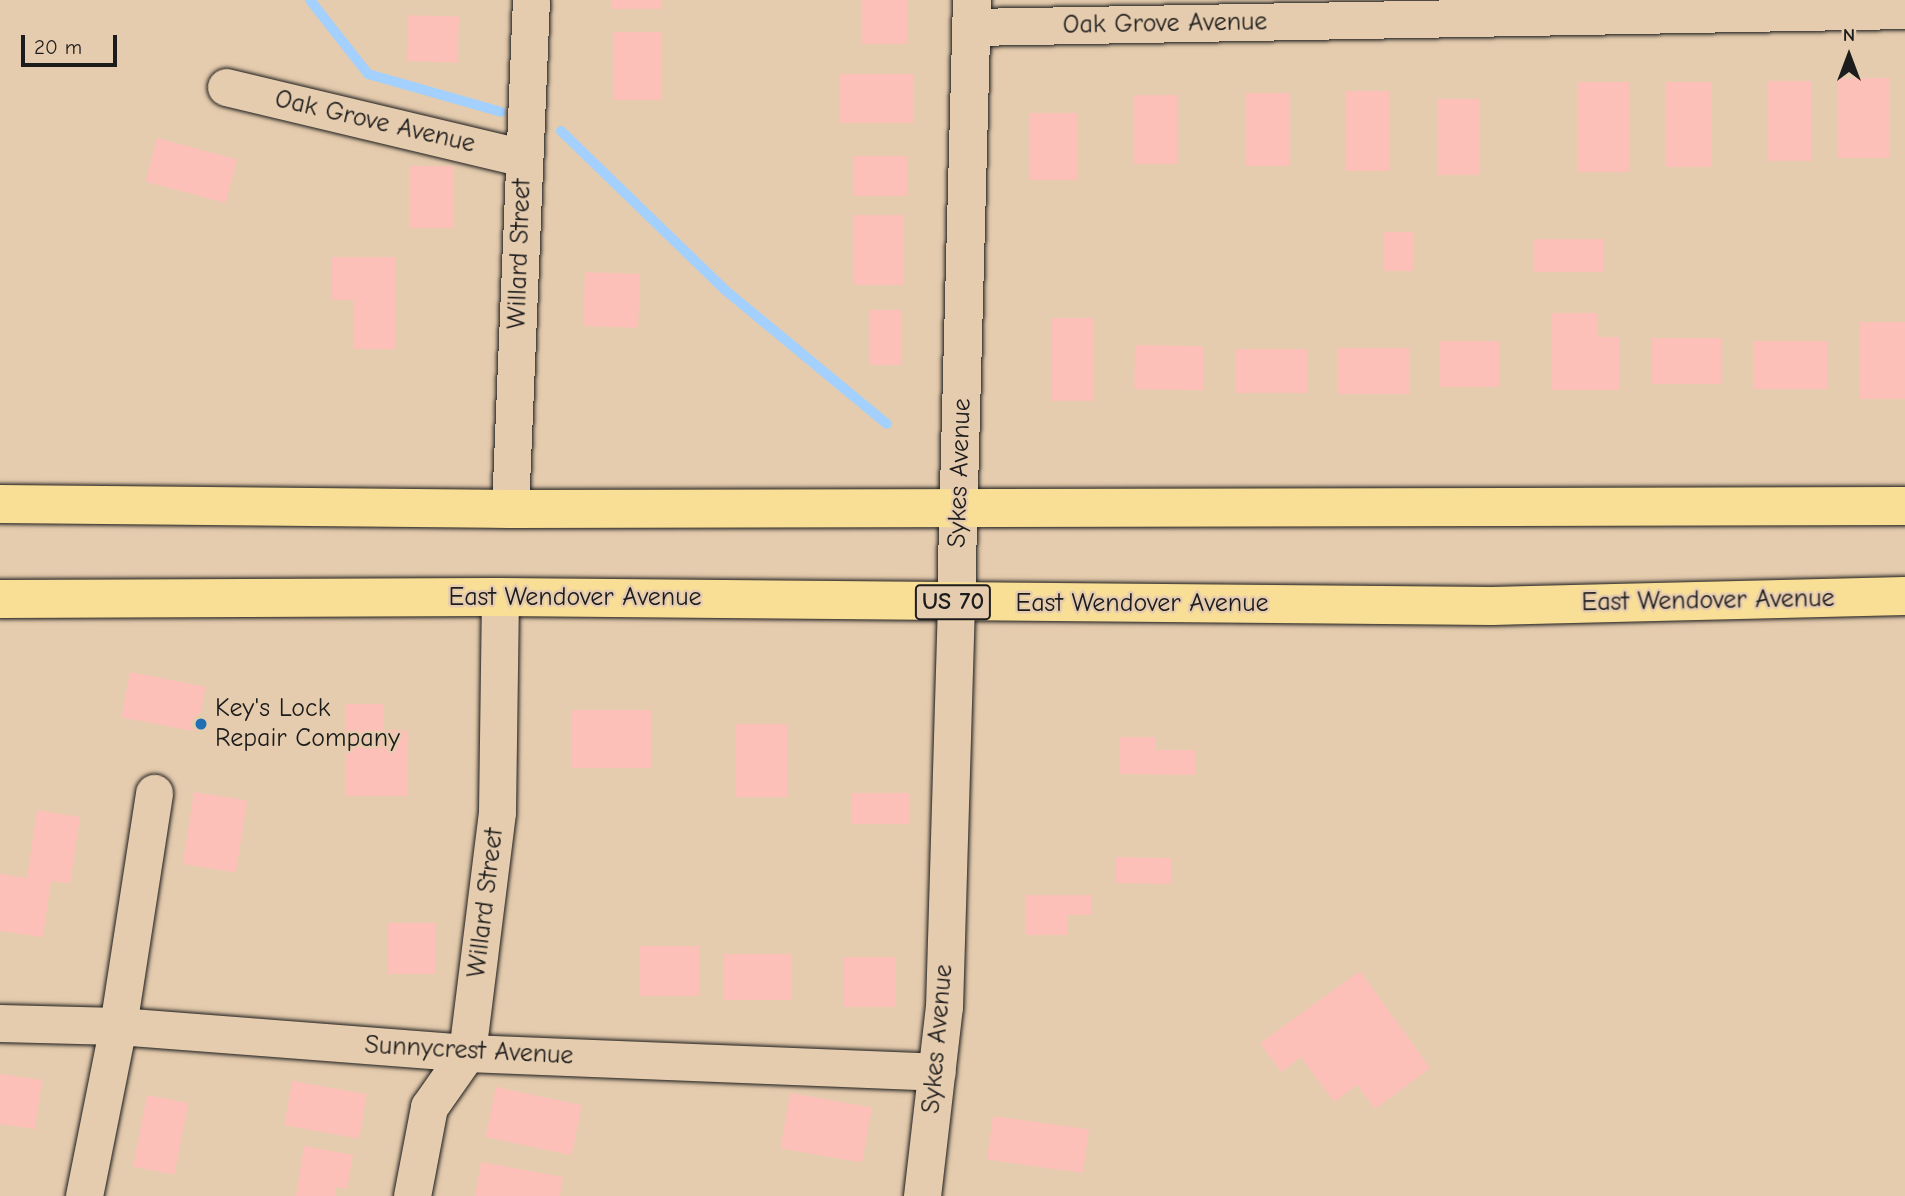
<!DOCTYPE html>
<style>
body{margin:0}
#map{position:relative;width:1905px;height:1196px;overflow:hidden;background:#e6ccae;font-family:"Comic Neue",sans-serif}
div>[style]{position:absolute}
.stream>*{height:10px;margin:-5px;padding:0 5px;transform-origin:5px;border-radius:5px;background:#a4d0fe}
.building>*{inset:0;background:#fcc0b9;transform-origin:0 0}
.roads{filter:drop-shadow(0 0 2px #1c1c1c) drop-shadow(0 0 2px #1c1c1c)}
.minor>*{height:37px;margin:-18.5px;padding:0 18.5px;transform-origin:18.5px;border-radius:18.5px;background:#e6ccae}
.tertiary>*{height:38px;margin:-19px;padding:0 19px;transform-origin:19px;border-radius:19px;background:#e6ccae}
.trunk>*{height:38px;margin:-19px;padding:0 19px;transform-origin:19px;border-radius:19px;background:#f9df96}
.dots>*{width:19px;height:19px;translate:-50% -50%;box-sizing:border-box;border:4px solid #e6ccae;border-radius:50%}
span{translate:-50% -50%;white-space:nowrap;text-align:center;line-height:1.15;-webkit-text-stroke:5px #e6ccae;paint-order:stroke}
.shield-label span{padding:2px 5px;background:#e6ccae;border:2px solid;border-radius:5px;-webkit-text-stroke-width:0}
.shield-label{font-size:24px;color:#1c1c1c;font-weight:700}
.street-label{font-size:26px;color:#1c1c1c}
.poi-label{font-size:26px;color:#1c1c1c}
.left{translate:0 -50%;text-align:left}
.north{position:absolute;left:1814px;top:21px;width:70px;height:70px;-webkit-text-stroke:5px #e6ccae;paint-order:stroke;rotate:0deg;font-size:19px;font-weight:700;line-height:28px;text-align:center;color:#1c1c1c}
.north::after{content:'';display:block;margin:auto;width:24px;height:32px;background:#1c1c1c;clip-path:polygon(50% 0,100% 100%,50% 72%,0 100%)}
.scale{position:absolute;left:21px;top:35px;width:96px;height:32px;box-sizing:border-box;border:4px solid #1c1c1c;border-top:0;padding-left:9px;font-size:21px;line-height:24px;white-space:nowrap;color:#1c1c1c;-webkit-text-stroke:5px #e6ccae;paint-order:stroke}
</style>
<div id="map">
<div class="stream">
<i style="left:310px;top:0;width:94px;rotate:51.9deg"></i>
<i style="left:368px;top:74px;width:138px;rotate:15.9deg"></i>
<i style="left:561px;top:131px;width:228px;rotate:44.1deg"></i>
<i style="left:725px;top:290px;width:210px;rotate:39.6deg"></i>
</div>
<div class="building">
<i style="left:611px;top:0;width:51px;height:9px"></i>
<i style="left:862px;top:0;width:46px;height:44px"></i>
<i style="left:408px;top:15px;width:51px;height:46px;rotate:2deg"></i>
<i style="left:613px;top:32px;width:49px;height:68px"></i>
<i style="left:839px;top:74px;width:75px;height:49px"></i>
<i style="left:1838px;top:78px;width:52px;height:80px"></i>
<i style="left:1768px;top:81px;width:44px;height:80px"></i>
<i style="left:1577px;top:82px;width:52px;height:90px"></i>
<i style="left:1665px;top:82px;width:47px;height:85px"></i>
<i style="left:1346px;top:91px;width:43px;height:80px"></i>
<i style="left:1246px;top:93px;width:44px;height:73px"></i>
<i style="left:1134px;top:95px;width:43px;height:69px"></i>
<i style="left:1437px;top:99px;width:42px;height:76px"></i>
<i style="left:1029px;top:113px;width:48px;height:67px"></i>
<i style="left:157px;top:138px;width:83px;height:45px;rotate:15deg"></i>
<i style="left:853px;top:156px;width:55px;height:40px"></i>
<i style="left:409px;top:166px;width:45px;height:62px"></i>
<i style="left:854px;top:215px;width:49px;height:70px"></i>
<i style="left:1383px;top:232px;width:30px;height:39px"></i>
<i style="left:1533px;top:239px;width:70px;height:33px"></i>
<i style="clip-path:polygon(332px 257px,395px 257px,395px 349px,354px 349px,354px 300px,332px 300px)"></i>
<i style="left:585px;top:272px;width:55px;height:54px;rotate:2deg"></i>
<i style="left:869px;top:310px;width:32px;height:55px"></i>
<i style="clip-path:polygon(1551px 313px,1597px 313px,1597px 337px,1619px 337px,1619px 390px,1551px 390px)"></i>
<i style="left:1052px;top:318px;width:42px;height:83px"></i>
<i style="left:1905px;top:322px;width:77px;height:46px;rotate:90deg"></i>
<i style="left:1652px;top:338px;width:69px;height:46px"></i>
<i style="left:1440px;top:341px;width:60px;height:46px"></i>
<i style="left:1753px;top:341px;width:74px;height:48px"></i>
<i style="left:1135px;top:345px;width:69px;height:44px;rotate:1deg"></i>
<i style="left:1337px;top:348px;width:73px;height:46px"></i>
<i style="left:1235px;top:349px;width:73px;height:44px"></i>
<i style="left:130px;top:672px;width:77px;height:46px;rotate:11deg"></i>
<i style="clip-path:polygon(345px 704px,383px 704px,383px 730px,408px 730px,408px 796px,345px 796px)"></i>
<i style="left:571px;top:710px;width:81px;height:58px"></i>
<i style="left:736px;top:724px;width:51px;height:73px"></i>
<i style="clip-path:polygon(1119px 737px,1156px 737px,1156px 750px,1195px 750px,1195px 775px,1119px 774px)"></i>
<i style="left:194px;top:792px;width:54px;height:73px;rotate:9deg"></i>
<i style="left:851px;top:793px;width:59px;height:31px"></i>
<i style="clip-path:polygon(37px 810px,80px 817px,70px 884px,51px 881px,43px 937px,0 931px,0 874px,27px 878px)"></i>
<i style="left:1116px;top:857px;width:56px;height:26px;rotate:1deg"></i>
<i style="clip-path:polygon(1025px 895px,1091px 895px,1091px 915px,1068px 915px,1068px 935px,1025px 935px)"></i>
<i style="left:388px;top:923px;width:48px;height:51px"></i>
<i style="left:640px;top:946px;width:60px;height:50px"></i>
<i style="left:723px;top:954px;width:68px;height:46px"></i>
<i style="left:844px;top:957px;width:52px;height:50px"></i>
<i style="clip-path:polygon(1360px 971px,1430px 1068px,1375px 1109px,1357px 1085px,1334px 1102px,1301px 1057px,1281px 1072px,1260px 1043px)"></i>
<i style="clip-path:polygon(0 1074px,42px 1080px,35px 1129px,0 1124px)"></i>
<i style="left:292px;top:1081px;width:76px;height:45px;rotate:10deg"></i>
<i style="left:496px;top:1087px;width:88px;height:51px;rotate:12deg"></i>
<i style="left:790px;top:1093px;width:83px;height:56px;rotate:10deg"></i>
<i style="left:147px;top:1095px;width:42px;height:73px;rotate:11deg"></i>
<i style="left:993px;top:1116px;width:97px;height:44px;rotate:8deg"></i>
<i style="clip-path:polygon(304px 1146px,353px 1155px,347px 1189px,336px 1187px,335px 1196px,296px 1196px)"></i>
<i style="clip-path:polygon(481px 1162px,563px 1177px,560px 1196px,475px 1196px)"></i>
</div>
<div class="roads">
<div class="minor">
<i style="left:971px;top:27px;width:934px;rotate:-1.04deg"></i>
<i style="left:226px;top:87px;width:306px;rotate:13.4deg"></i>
<i style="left:510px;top:509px;width:509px;rotate:-87.64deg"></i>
<i style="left:0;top:1023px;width:118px;rotate:1.5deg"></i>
<i style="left:118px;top:1026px;width:350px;rotate:4.4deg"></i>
<i style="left:467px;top:1053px;width:470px;rotate:2.3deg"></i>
<i style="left:84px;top:1196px;width:173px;rotate:-78.7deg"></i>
<i style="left:118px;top:1026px;width:236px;rotate:-81.2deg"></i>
<i style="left:412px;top:1196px;width:91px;rotate:-79.2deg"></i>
<i style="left:429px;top:1107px;width:66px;rotate:-54.9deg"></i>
<i style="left:467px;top:1053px;width:243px;rotate:-82.9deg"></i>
<i style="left:497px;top:812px;width:215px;rotate:-89.2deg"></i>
<i style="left:922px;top:1196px;width:190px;rotate:-83.4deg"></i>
<i style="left:944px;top:1007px;width:405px;rotate:-88.3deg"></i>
</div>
<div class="tertiary">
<i style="left:956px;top:602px;width:602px;rotate:-88.48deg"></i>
</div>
<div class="trunk">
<i style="left:0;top:504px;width:510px;rotate:0.56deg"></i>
<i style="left:510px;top:509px;width:1395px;rotate:-0.12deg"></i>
<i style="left:0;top:599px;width:500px;rotate:-0.23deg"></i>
<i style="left:500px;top:597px;width:992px;rotate:0.52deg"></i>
<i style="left:1492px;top:606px;width:413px;rotate:-1.4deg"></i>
</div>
</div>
<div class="dots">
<i style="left:201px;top:724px;background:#1f6fb2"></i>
</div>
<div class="shield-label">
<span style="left:953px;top:602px">US 70</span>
</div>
<div class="street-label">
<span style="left:1165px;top:24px;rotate:-1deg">Oak Grove Avenue</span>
<span style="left:375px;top:122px;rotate:13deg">Oak Grove Avenue</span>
<span style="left:520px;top:254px;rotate:-88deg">Willard Street</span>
<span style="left:960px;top:473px;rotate:-88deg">Sykes Avenue</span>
<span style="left:575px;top:598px">East Wendover Avenue</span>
<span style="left:1708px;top:601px;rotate:-1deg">East Wendover Avenue</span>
<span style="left:1142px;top:604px">East Wendover Avenue</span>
<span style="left:486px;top:903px;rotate:-83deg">Willard Street</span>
<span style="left:938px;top:1039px;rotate:-85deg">Sykes Avenue</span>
<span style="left:469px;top:1051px;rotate:3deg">Sunnycrest Avenue</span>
</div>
<div class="poi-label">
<span class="left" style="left:215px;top:724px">Key's Lock<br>Repair Company</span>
</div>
<div class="north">N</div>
<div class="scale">20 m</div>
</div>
